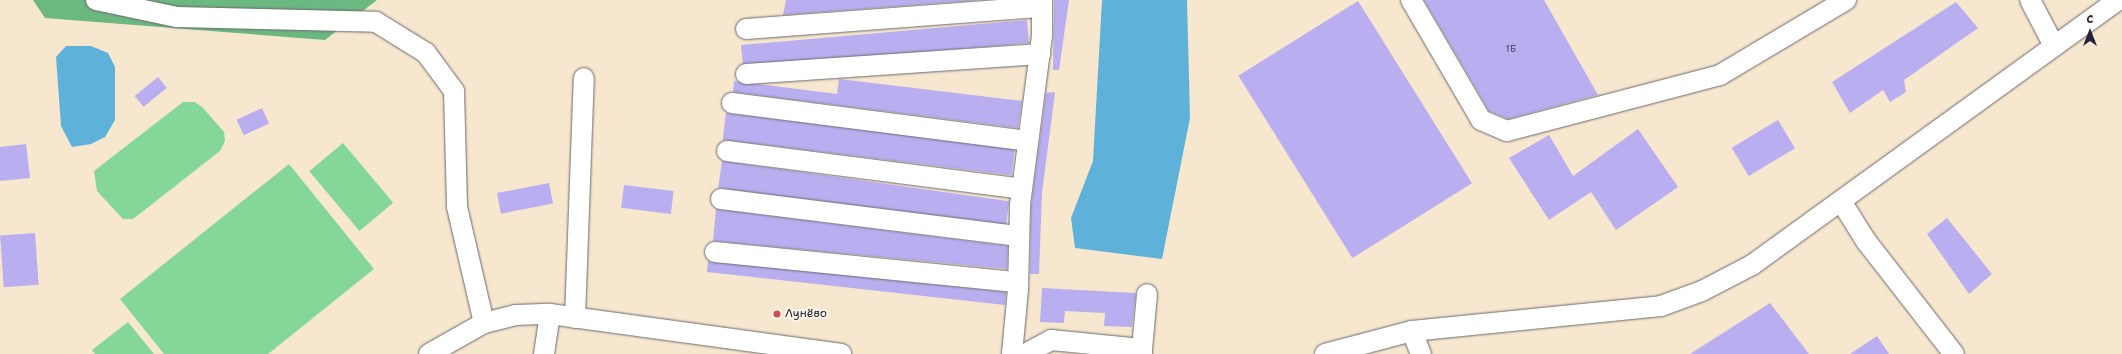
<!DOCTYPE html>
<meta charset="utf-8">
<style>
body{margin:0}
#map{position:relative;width:2122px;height:354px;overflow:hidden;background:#f6e7ce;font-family:"Shantell Sans",sans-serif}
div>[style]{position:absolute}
.green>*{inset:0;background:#84d799;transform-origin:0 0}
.forest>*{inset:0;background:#6bb881}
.water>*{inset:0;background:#5eb2da}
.building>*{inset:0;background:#b9aef0;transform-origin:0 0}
.roads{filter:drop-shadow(0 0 1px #6c676e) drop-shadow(0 0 1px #6c676e)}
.minor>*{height:20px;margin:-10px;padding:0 10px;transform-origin:10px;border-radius:10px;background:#fff}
.dots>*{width:11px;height:11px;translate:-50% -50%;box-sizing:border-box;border:2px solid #fcf5e5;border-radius:50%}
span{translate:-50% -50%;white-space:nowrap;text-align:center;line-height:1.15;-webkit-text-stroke:4px #fcf5e5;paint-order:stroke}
.number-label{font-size:10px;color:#484568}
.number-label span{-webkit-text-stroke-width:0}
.poi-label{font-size:12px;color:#22223b}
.left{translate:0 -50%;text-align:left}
.north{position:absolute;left:2070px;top:12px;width:40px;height:40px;-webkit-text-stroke:3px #fcf5e5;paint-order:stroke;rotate:0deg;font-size:11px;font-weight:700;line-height:16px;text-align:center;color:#22223b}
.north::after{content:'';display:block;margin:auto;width:14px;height:18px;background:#22223b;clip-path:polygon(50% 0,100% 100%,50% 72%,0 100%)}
</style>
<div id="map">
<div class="green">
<i style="clip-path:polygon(183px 102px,195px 102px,203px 108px,224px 132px,225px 141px,220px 151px,133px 219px,123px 219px,97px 191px,94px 171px)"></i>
<i style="left:343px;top:143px;width:78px;height:44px;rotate:50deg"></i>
<i style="clip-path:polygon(289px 164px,374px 269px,268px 354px,164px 354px,120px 299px)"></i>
<i style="clip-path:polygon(128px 322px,154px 354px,95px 354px,92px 350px)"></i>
</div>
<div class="forest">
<i style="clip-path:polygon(33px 0,377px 0,325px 40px,45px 18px)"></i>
</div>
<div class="water">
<i style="clip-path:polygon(1102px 0,1187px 0,1190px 118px,1162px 259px,1075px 248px,1071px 218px,1093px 161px)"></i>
<i style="clip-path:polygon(66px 46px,91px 46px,108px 53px,115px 67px,115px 120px,105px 137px,91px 144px,72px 147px,61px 126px,56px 57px)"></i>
</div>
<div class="building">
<i style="clip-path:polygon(786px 0,981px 0,783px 15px)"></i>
<i style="clip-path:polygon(1054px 0,1069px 0,1059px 70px,1053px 70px)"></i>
<i style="clip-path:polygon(1424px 0,1544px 0,1598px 95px,1508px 119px,1489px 111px)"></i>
<i style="left:1358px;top:1px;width:215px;height:141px;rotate:58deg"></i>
<i style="clip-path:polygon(1956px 2px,1978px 28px,1904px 80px,1906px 92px,1890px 102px,1883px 90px,1850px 113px,1832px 82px)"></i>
<i style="left:1027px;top:20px;width:23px;height:287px;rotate:85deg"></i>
<i style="left:158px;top:77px;width:14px;height:30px;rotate:51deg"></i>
<i style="clip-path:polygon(839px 79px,1022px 101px,1018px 128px,733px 92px,734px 81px,837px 94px)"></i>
<i style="clip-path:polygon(1055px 92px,1042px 193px,1039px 274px,1030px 274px,1031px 206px,1046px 93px)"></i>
<i style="left:262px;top:108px;width:17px;height:28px;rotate:65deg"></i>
<i style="left:726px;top:113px;width:291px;height:27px;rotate:7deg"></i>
<i style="left:1778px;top:120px;width:33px;height:54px;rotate:59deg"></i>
<i style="clip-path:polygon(1638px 129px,1678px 187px,1616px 230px,1591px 192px,1549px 220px,1509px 158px,1549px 135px,1573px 176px)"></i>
<i style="clip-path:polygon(26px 144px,30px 178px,0 181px,0 147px)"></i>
<i style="left:722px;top:161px;width:290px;height:27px;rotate:8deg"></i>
<i style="left:549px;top:183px;width:21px;height:53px;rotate:79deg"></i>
<i style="left:624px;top:185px;width:50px;height:23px;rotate:7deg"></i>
<i style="clip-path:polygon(716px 209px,1008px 246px,1007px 269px,713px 241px)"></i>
<i style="clip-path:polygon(1947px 218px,1992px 274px,1969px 294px,1927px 234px)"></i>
<i style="left:35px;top:233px;width:52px;height:35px;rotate:86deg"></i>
<i style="clip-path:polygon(708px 261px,1006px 292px,1005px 305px,707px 272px)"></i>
<i style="clip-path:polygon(1042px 288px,1136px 293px,1132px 327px,1104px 326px,1105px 313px,1065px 311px,1064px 323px,1040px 322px)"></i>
<i style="clip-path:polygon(1770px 303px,1809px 354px,1690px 354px)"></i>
<i style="clip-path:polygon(1877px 336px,1889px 354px,1850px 354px)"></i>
</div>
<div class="roads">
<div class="minor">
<i style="left:96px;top:0;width:83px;rotate:11.9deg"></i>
<i style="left:177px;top:17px;width:199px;rotate:1.4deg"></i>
<i style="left:376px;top:22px;width:59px;rotate:31.8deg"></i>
<i style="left:426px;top:53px;width:47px;rotate:53.6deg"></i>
<i style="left:454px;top:91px;width:116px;rotate:88.5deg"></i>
<i style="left:457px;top:207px;width:119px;rotate:76.9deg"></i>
<i style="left:1411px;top:0;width:139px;rotate:59.7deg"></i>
<i style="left:1481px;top:120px;width:28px;rotate:23deg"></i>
<i style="left:1507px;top:131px;width:220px;rotate:-14.7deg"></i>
<i style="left:1720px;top:75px;width:147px;rotate:-30.8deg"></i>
<i style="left:2030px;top:0;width:52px;rotate:62.4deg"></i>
<i style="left:746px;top:29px;width:297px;rotate:-4.3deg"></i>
<i style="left:746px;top:74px;width:295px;rotate:-3.9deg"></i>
<i style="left:732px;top:103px;width:298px;rotate:7.3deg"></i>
<i style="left:727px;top:151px;width:297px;rotate:7.3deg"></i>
<i style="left:721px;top:199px;width:300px;rotate:7.1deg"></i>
<i style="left:1841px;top:201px;width:47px;rotate:58deg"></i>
<i style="left:1866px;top:241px;width:143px;rotate:52.1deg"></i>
<i style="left:715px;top:252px;width:304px;rotate:5.7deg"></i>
<i style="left:575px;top:318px;width:240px;rotate:-87.9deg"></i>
<i style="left:1412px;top:331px;width:25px;rotate:69deg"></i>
<i style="left:1142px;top:349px;width:55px;rotate:-84.8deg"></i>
<i style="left:429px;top:354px;width:63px;rotate:-29.4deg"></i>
<i style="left:484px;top:323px;width:33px;rotate:-14deg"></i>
<i style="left:516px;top:315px;width:34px;rotate:-2deg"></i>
<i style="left:550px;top:314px;width:294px;rotate:7.8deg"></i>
<i style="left:544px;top:354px;width:40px;rotate:-81.5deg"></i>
<i style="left:1012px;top:354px;width:65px;rotate:-84.7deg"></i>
<i style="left:1018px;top:289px;width:84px;rotate:-88.6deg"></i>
<i style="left:1020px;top:205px;width:170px;rotate:-82.6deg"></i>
<i style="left:1042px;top:36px;width:36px;rotate:-90deg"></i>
<i style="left:1025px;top:354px;width:30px;rotate:-28deg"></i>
<i style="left:1051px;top:340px;width:91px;rotate:5.6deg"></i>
<i style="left:1142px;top:349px;width:5px;rotate:90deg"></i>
<i style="left:1325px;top:354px;width:90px;rotate:-14.8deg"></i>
<i style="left:1412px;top:331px;width:250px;rotate:-5.7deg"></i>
<i style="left:1661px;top:306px;width:44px;rotate:-20.1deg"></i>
<i style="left:1702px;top:291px;width:56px;rotate:-27.5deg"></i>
<i style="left:1752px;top:265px;width:452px;rotate:-35.9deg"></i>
</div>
</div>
<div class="dots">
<i style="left:777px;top:314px;background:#d1495b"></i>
</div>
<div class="number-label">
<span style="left:1511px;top:49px">1Б</span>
</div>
<div class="poi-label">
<span class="left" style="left:785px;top:314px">Лунёво</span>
</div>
<div class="north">С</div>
</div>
